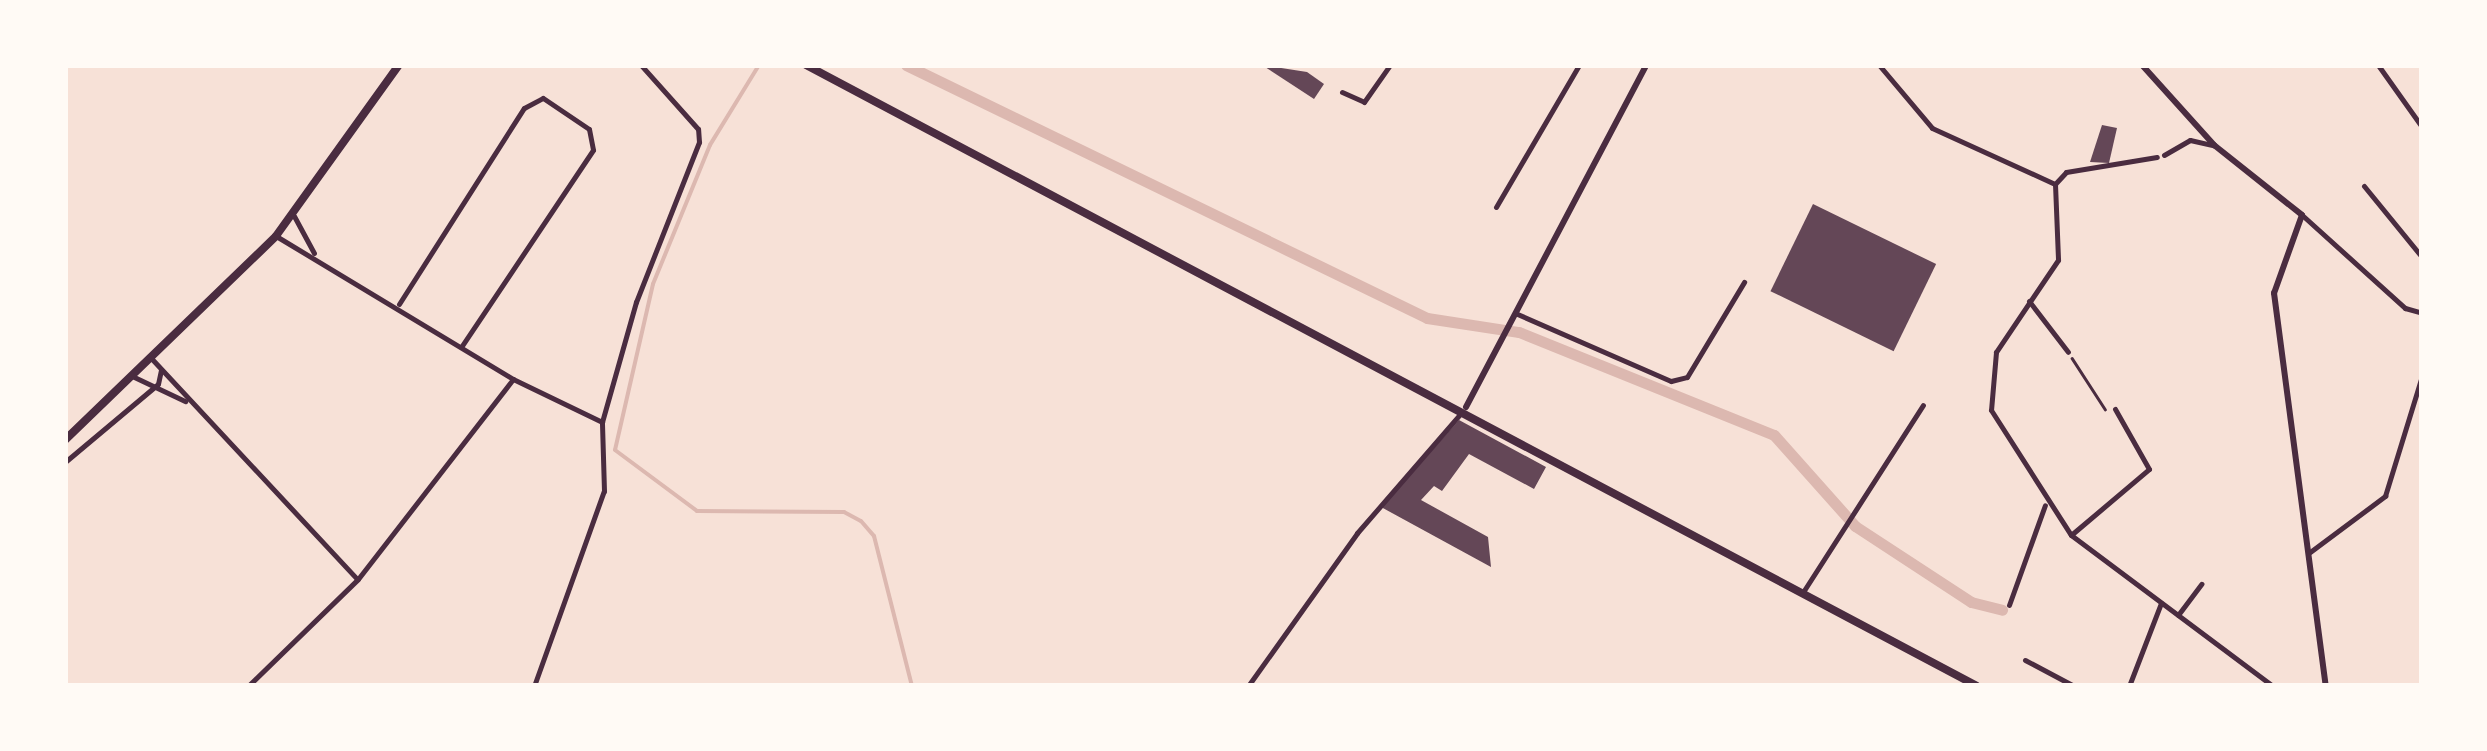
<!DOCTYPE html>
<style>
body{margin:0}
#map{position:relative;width:2487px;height:751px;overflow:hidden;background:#f7e1d7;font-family:Mulish,sans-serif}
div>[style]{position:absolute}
.stream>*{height:4px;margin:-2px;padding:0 2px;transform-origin:2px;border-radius:2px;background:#dcb8b0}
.canal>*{height:11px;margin:-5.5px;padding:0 5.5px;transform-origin:5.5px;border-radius:5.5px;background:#dcb8b0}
.building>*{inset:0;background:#644757;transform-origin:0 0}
.path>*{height:2.5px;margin:-1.25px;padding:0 1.25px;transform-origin:1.25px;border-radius:1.25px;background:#4a2c40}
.minor>*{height:5px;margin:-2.5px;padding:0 2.5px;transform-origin:2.5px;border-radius:2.5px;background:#4a2c40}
.tertiary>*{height:6px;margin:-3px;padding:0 3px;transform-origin:3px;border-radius:3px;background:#4a2c40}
.secondary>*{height:8px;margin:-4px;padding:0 4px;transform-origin:4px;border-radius:4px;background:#4a2c40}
.primary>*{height:8px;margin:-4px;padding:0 4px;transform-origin:4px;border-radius:4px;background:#4a2c40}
span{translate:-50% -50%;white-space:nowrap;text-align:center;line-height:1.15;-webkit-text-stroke:10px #fffaf5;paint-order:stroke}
.frame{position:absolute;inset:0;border:68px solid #fffaf5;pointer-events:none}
</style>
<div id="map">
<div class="stream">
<i style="left:759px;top:65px;width:94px;rotate:121.5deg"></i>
<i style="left:710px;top:145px;width:150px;rotate:112.3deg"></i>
<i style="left:653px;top:284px;width:170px;rotate:102.9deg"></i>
<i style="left:615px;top:450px;width:102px;rotate:36.6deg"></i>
<i style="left:697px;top:511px;width:147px;rotate:0.4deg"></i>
<i style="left:844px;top:512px;width:19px;rotate:28deg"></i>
<i style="left:861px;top:521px;width:20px;rotate:49deg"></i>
<i style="left:874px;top:536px;width:155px;rotate:75.8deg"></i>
</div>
<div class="canal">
<i style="left:906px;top:65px;width:579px;rotate:25.9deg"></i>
<i style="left:1427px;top:318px;width:93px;rotate:8.7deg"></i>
<i style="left:1519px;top:332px;width:275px;rotate:22deg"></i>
<i style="left:1774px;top:435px;width:122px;rotate:48.3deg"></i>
<i style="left:1855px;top:526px;width:139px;rotate:33.2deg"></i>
<i style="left:1971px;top:602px;width:32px;rotate:14deg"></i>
</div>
<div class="building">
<i style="clip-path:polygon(1262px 65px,1307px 72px,1324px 84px,1314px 99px)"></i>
<i style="clip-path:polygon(2102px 125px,2117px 128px,2109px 163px,2090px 162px)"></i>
<i style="left:1813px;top:204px;width:137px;height:97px;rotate:26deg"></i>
<i style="clip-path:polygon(1459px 420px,1546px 467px,1534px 489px,1469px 454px,1442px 491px,1434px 486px,1421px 500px,1488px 537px,1491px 567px,1381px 507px)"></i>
</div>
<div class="path">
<i style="left:2072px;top:358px;width:61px;rotate:57.1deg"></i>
</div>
<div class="minor">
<i style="left:1879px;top:65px;width:82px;rotate:49.9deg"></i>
<i style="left:1932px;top:128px;width:135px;rotate:24.5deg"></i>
<i style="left:2378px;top:65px;width:76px;rotate:54.6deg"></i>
<i style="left:1342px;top:92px;width:24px;rotate:24deg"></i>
<i style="left:1364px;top:102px;width:45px;rotate:-54.9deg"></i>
<i style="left:2164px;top:155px;width:30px;rotate:-30deg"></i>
<i style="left:2190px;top:140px;width:23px;rotate:13deg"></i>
<i style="left:2055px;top:184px;width:76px;rotate:87.7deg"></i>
<i style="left:2058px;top:260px;width:111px;rotate:124deg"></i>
<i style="left:1996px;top:352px;width:58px;rotate:94.9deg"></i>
<i style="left:1991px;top:410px;width:148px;rotate:57.4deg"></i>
<i style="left:2071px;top:535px;width:252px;rotate:36.8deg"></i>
<i style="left:2055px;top:184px;width:16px;rotate:-47deg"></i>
<i style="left:2066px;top:172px;width:92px;rotate:-9.4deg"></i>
<i style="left:2364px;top:186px;width:92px;rotate:50.8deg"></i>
<i style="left:1496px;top:207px;width:164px;rotate:-59.7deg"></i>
<i style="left:2302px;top:215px;width:139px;rotate:42.1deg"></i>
<i style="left:2405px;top:308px;width:18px;rotate:16deg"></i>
<i style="left:294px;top:216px;width:42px;rotate:61.6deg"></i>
<i style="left:276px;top:236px;width:277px;rotate:31.1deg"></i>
<i style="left:513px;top:379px;width:99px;rotate:25.8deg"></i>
<i style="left:2029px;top:301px;width:64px;rotate:52.6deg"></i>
<i style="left:399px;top:304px;width:232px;rotate:-57.5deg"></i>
<i style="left:524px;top:108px;width:21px;rotate:-28deg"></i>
<i style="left:543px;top:98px;width:55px;rotate:34deg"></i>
<i style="left:589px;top:129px;width:21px;rotate:79deg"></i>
<i style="left:593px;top:150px;width:236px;rotate:123.8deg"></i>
<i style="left:1515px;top:313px;width:170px;rotate:23.6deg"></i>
<i style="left:1671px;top:381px;width:16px;rotate:-14deg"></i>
<i style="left:1687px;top:377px;width:111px;rotate:-59deg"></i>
<i style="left:151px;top:358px;width:302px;rotate:47deg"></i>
<i style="left:132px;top:376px;width:59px;rotate:25.3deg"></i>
<i style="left:602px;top:422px;width:125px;rotate:-74.2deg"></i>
<i style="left:636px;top:302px;width:172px;rotate:-68.5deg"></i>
<i style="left:699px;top:142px;width:13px;rotate:-94deg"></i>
<i style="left:698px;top:129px;width:86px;rotate:-131.7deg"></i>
<i style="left:65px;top:462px;width:121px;rotate:-40deg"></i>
<i style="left:158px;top:384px;width:14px;rotate:-78deg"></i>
<i style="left:2071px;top:535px;width:102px;rotate:-40.2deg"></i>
<i style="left:2149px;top:469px;width:69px;rotate:-119.5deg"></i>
<i style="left:2310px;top:552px;width:94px;rotate:-36.7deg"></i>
<i style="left:2385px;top:496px;width:126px;rotate:-72.9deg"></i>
<i style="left:1803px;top:592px;width:222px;rotate:-57.3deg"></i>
<i style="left:2009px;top:605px;width:106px;rotate:-70.2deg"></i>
<i style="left:2178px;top:615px;width:39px;rotate:-53deg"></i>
<i style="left:2025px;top:660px;width:55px;rotate:28deg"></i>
<i style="left:248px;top:686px;width:153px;rotate:-44.2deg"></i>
<i style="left:358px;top:579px;width:253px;rotate:-52.2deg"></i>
<i style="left:534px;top:686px;width:207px;rotate:-70.3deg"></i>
<i style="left:604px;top:491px;width:69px;rotate:-91.7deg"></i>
<i style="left:1248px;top:686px;width:188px;rotate:-54.5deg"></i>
<i style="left:1357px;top:533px;width:159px;rotate:-49.1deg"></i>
<i style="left:2129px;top:686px;width:89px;rotate:-68.9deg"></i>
</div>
<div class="tertiary">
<i style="left:2142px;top:65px;width:108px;rotate:48deg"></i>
<i style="left:2214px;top:145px;width:112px;rotate:38.5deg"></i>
<i style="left:2302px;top:215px;width:83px;rotate:109.7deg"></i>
<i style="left:2274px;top:293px;width:396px;rotate:82.5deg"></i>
<i style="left:1466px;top:407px;width:386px;rotate:-62.2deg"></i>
</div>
<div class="secondary">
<i style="left:65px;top:440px;width:293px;rotate:-44deg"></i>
<i style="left:276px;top:236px;width:211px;rotate:-54.3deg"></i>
</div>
<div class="primary">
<i style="left:806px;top:65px;width:1325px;rotate:27.94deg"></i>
</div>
<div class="frame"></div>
</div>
